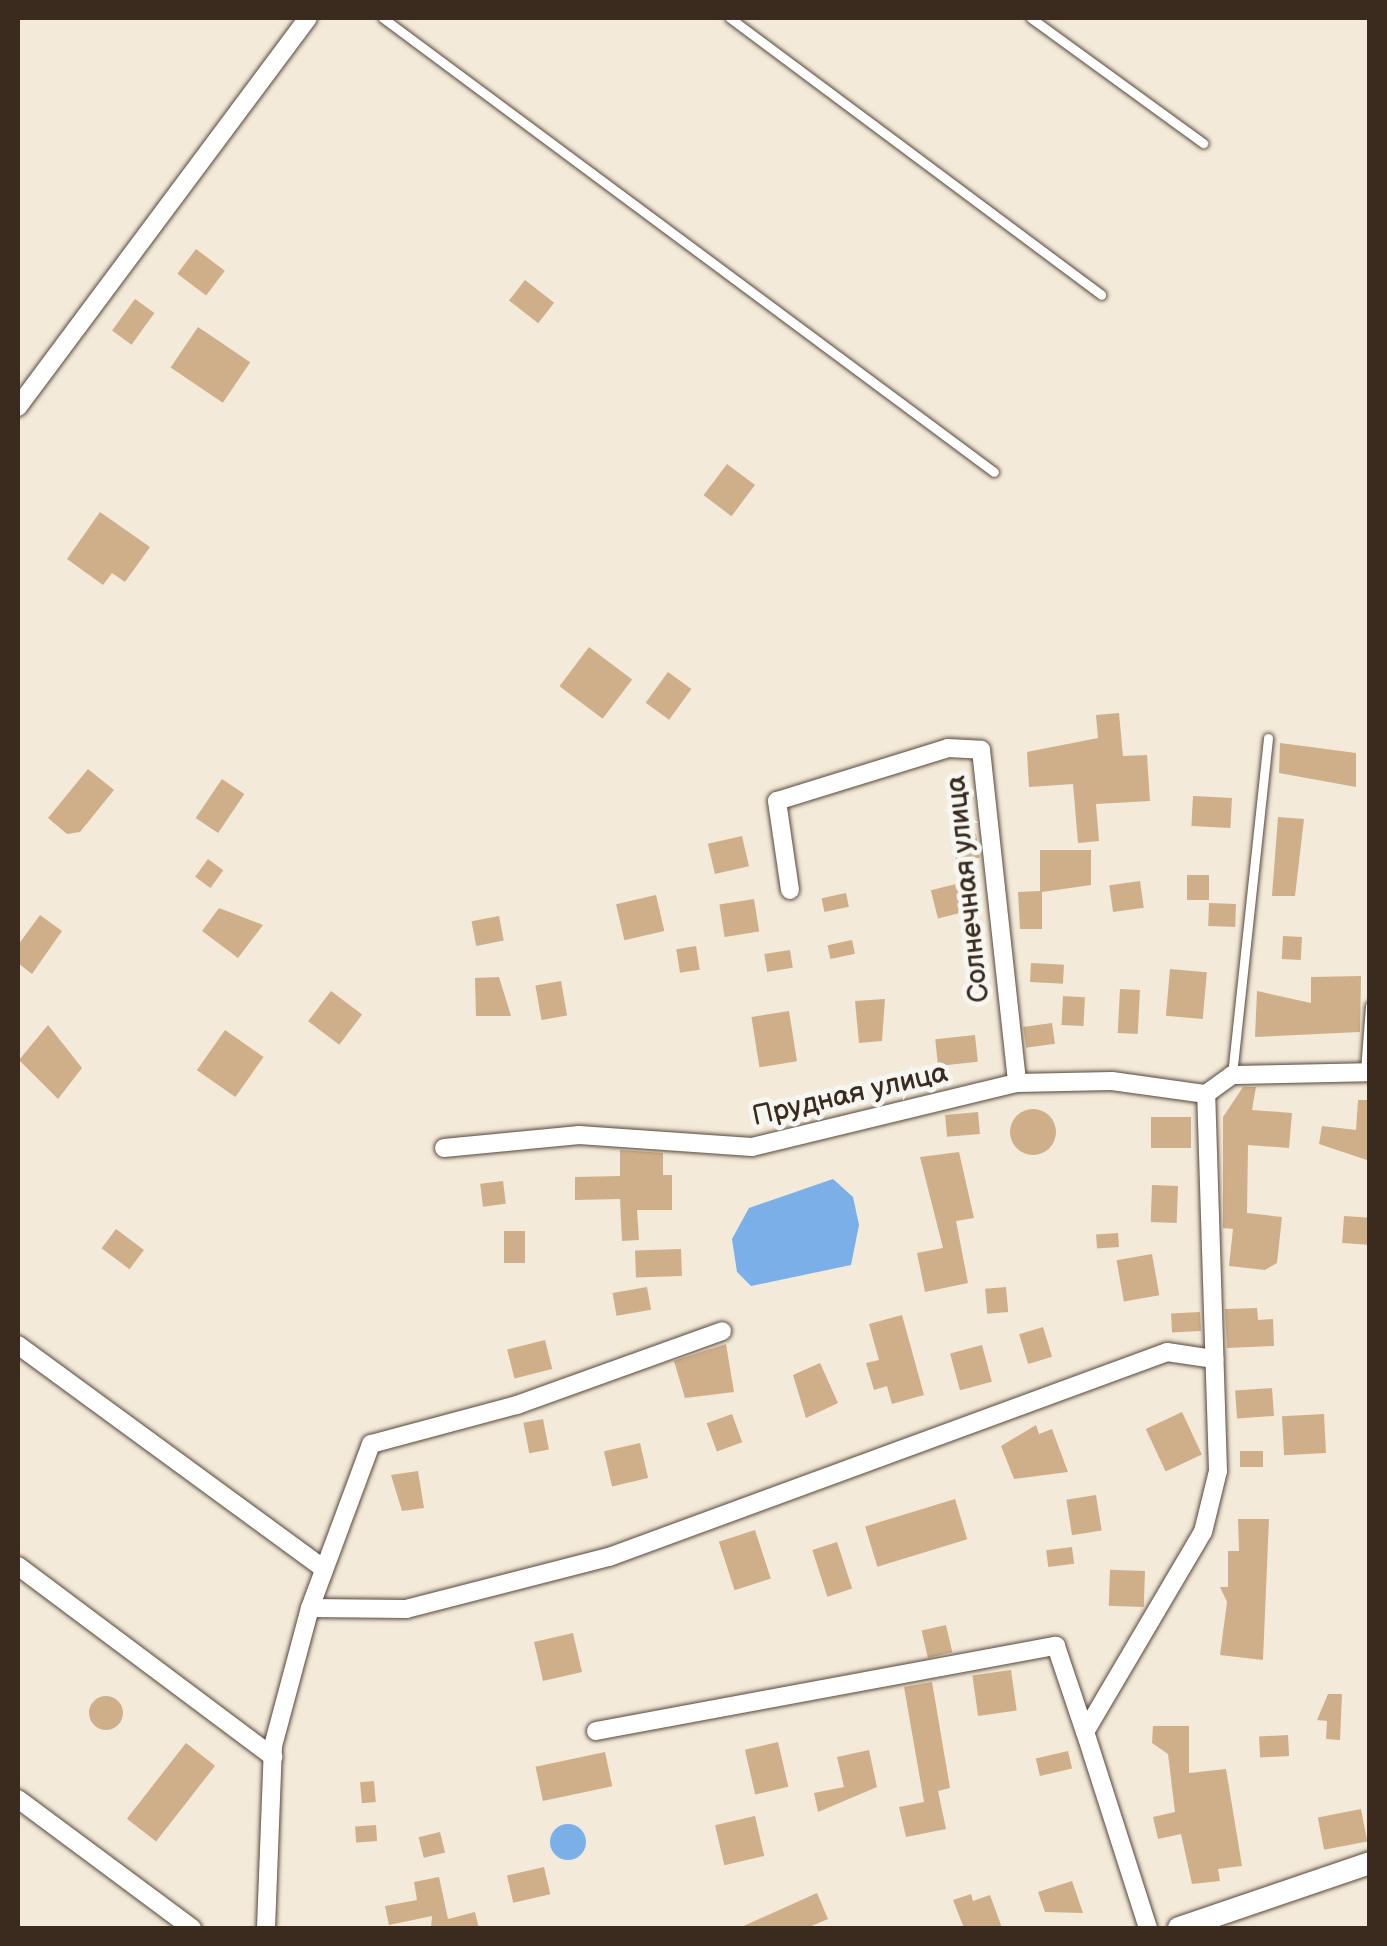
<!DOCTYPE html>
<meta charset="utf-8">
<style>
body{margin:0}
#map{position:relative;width:1387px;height:1946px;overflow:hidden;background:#f4ead9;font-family:"Balsamiq Sans",sans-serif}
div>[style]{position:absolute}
.water>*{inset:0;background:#7aafe8}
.round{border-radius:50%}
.building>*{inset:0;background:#cfaf8a;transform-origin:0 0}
.roads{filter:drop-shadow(0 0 2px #57473a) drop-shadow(0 0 2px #57473a)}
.service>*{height:9px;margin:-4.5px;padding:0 4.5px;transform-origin:4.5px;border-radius:4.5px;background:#fff}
.minor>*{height:18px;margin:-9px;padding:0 9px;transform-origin:9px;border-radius:9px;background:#fff}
.tertiary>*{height:22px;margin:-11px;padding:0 11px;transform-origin:11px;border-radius:11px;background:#fff}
span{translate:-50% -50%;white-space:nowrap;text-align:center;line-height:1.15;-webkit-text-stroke:10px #f6f6f2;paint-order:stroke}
.street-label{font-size:28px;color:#3b2a1e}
.frame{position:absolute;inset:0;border:20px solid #3b2a1e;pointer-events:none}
</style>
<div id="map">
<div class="water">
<i style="clip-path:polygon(833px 1179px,853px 1197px,859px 1225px,851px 1265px,751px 1286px,737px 1272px,732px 1239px,749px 1208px)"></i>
<i class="round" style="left:550px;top:1824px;width:36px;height:36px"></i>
</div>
<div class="building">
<i style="left:196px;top:249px;width:36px;height:31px;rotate:37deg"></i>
<i style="left:525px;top:280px;width:37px;height:26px;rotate:38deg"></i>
<i style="left:135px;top:299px;width:24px;height:39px;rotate:36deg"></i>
<i style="left:198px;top:327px;width:63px;height:49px;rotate:34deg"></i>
<i style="left:727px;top:464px;width:35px;height:39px;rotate:37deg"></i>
<i style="clip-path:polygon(100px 512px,150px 547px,125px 582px,112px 573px,103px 585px,67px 559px)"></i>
<i style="left:589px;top:647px;width:54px;height:49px;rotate:37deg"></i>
<i style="left:668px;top:672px;width:29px;height:38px;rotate:36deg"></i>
<i style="clip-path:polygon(1119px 713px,1123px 756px,1147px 755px,1150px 801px,1096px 804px,1099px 841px,1078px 843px,1073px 784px,1029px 787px,1027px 752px,1098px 738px,1096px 715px)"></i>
<i style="clip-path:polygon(1280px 743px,1356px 753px,1356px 787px,1279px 773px)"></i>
<i style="clip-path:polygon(88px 769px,114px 790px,80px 832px,67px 834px,48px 818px)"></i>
<i style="left:222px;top:779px;width:27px;height:47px;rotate:34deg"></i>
<i style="left:1193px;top:796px;width:39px;height:30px;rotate:3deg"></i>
<i style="clip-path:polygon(1278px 817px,1304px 819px,1295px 896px,1272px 896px)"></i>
<i style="left:976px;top:834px;width:24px;height:24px;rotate:81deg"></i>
<i style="left:742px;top:836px;width:31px;height:35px;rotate:77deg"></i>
<i style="clip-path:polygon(1040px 850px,1091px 850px,1091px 885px,1042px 892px,1042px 929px,1020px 929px,1018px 892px,1040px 891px)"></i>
<i style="left:208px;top:859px;width:19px;height:22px;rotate:36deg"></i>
<i style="left:1187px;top:875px;width:22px;height:25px"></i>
<i style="left:1140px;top:881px;width:27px;height:31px;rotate:82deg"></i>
<i style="left:960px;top:883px;width:29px;height:30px;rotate:76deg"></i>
<i style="left:846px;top:893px;width:14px;height:25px;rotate:78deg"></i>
<i style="left:656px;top:895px;width:37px;height:41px;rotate:77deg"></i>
<i style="left:754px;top:899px;width:33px;height:35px;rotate:81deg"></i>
<i style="left:1209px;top:903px;width:27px;height:23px;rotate:2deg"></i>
<i style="clip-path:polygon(219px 908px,263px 925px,238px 958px,202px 931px)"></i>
<i style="clip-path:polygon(40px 915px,62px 931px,32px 974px,18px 963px,18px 945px)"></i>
<i style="left:499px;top:916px;width:25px;height:28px;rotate:79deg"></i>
<i style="left:1283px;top:936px;width:19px;height:23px;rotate:3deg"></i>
<i style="left:852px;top:940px;width:14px;height:25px;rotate:78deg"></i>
<i style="left:696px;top:946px;width:24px;height:20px;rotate:81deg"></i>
<i style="left:790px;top:950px;width:18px;height:26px;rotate:81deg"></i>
<i style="left:1031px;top:963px;width:33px;height:19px;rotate:3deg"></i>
<i style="left:1170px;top:969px;width:37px;height:47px;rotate:5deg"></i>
<i style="clip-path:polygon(1361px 976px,1360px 1032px,1255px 1037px,1257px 991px,1311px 1003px,1311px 977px)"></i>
<i style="clip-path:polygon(499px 977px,511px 1016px,476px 1016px,475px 978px)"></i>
<i style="left:561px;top:981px;width:35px;height:26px;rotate:80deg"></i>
<i style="left:1120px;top:989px;width:20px;height:44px;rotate:3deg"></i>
<i style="left:331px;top:991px;width:39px;height:38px;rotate:37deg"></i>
<i style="left:1063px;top:996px;width:22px;height:29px;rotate:3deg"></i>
<i style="clip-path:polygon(885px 999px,882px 1041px,859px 1043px,855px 1001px)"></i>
<i style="left:789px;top:1011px;width:51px;height:38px;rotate:81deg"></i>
<i style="left:1052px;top:1023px;width:21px;height:29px;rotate:82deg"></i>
<i style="clip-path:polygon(48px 1025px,82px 1068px,58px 1099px,19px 1060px)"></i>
<i style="left:225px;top:1030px;width:47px;height:49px;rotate:35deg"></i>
<i style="left:975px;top:1035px;width:27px;height:40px;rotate:84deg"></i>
<i style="clip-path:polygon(1243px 1087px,1256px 1087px,1252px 1110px,1292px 1113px,1289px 1148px,1248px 1145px,1247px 1213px,1282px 1217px,1277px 1263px,1265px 1270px,1229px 1266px,1233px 1229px,1223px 1228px,1223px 1117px)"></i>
<i style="clip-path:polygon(1358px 1100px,1370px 1100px,1370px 1161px,1319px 1144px,1322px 1126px,1356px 1130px)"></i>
<i class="round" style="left:1010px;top:1109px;width:46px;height:46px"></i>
<i style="left:978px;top:1112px;width:22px;height:33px;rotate:85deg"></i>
<i style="left:1151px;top:1117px;width:40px;height:31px"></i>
<i style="clip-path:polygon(620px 1150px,663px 1153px,663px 1175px,672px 1175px,672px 1210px,637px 1210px,639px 1240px,622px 1241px,620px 1199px,575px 1200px,575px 1177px,620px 1176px)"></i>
<i style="clip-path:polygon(959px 1152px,974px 1218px,956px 1221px,968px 1283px,925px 1292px,917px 1253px,943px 1248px,920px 1157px)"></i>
<i style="left:503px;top:1181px;width:23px;height:23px;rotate:83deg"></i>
<i style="left:1152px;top:1185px;width:26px;height:37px;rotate:2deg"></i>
<i style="left:1344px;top:1216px;width:26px;height:27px;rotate:4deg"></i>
<i style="left:116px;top:1229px;width:35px;height:24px;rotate:37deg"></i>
<i style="left:504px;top:1231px;width:21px;height:32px"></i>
<i style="left:1118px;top:1233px;width:14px;height:22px;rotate:86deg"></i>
<i style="left:681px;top:1249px;width:27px;height:46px;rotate:88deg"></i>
<i style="left:1152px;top:1254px;width:42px;height:36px;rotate:80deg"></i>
<i style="left:647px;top:1287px;width:23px;height:35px;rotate:80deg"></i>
<i style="left:1006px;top:1287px;width:25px;height:21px;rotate:85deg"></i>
<i style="clip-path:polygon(1257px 1308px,1258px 1320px,1273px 1319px,1274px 1346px,1227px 1348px,1225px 1309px)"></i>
<i style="left:1200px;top:1312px;width:19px;height:29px;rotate:87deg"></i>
<i style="clip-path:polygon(902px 1315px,924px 1395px,892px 1404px,887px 1386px,874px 1390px,866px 1363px,879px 1360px,869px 1324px)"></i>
<i style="left:1043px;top:1327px;width:31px;height:25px;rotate:73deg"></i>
<i style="left:545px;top:1340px;width:30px;height:39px;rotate:76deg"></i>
<i style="clip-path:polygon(726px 1344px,734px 1392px,685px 1398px,674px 1361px)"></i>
<i style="left:982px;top:1345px;width:38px;height:33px;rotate:75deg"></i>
<i style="clip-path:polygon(820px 1363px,838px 1403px,806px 1418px,793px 1375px)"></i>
<i style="left:1272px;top:1388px;width:28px;height:37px;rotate:86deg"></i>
<i style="left:1182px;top:1412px;width:47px;height:40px;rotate:65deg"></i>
<i style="left:732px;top:1414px;width:30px;height:27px;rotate:70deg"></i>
<i style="left:1324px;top:1414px;width:39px;height:42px;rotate:87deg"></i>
<i style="left:543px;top:1419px;width:31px;height:20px;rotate:79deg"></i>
<i style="clip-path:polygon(1036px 1425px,1039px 1434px,1052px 1429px,1068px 1472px,1014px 1479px,1001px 1446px)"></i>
<i style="left:640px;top:1443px;width:36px;height:37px;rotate:77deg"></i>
<i style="left:1263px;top:1451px;width:16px;height:23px;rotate:90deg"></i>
<i style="clip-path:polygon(418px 1471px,424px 1508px,402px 1511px,391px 1475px)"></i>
<i style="left:1096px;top:1495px;width:36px;height:30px;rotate:81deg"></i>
<i style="left:955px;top:1499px;width:42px;height:94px;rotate:73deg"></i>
<i style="clip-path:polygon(1238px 1519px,1269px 1519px,1263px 1660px,1220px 1655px,1227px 1602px,1220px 1587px,1228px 1587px,1228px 1551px,1239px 1551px)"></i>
<i style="left:755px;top:1530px;width:51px;height:38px;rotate:72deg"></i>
<i style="left:837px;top:1542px;width:49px;height:26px;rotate:72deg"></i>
<i style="left:1072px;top:1547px;width:17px;height:26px;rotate:83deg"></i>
<i style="left:1145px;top:1571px;width:36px;height:35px;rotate:92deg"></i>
<i style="left:946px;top:1625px;width:28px;height:25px;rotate:77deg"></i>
<i style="left:573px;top:1633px;width:40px;height:40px;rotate:77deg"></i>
<i style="left:1011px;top:1670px;width:41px;height:39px;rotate:82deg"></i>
<i style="clip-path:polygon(932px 1682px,950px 1788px,938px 1791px,946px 1829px,906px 1837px,899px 1807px,924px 1802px,904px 1687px)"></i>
<i style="clip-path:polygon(1328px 1694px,1342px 1694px,1340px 1740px,1326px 1739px,1327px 1721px,1317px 1720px)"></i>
<i class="round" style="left:89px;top:1696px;width:34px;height:34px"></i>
<i style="clip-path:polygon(1153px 1726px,1189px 1726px,1189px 1773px,1226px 1769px,1242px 1866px,1218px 1869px,1220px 1881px,1192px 1884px,1181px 1834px,1158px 1839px,1153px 1817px,1175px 1812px,1168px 1754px,1152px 1743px)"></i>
<i style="left:1288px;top:1735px;width:21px;height:29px;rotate:87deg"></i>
<i style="left:778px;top:1742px;width:46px;height:34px;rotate:77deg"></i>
<i style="left:186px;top:1743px;width:37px;height:96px;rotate:38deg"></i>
<i style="clip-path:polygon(869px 1750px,877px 1787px,818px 1812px,814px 1793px,844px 1787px,837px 1757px)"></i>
<i style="left:1068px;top:1751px;width:18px;height:33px;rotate:77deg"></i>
<i style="left:605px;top:1752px;width:35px;height:71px;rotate:78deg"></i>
<i style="left:374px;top:1781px;width:21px;height:14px;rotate:85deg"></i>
<i style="left:1361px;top:1809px;width:33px;height:44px;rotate:79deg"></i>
<i style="left:755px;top:1816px;width:41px;height:41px;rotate:77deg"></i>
<i style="left:376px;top:1825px;width:16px;height:21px;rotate:86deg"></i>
<i style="left:440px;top:1832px;width:21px;height:22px;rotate:76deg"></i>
<i style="left:544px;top:1867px;width:28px;height:38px;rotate:77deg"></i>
<i style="clip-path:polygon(439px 1877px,448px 1919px,475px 1912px,479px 1928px,431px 1928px,432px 1916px,389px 1925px,385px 1906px,417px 1900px,414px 1882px)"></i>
<i style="clip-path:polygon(1072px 1881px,1083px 1913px,1045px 1912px,1038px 1892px)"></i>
<i style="clip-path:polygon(817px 1893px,828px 1919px,807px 1928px,739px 1928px)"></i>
<i style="clip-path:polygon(971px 1894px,973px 1901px,990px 1895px,1002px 1928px,964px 1928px,953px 1900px)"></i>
</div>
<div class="roads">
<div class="service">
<i style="left:383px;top:18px;width:761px;rotate:36.61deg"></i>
<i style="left:730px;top:18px;width:463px;rotate:36.7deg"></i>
<i style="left:1031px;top:18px;width:213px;rotate:36deg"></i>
<i style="left:1365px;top:1071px;width:65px;rotate:-85.6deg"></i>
<i style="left:1232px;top:1075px;width:339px;rotate:-83.9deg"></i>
</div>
<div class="minor">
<i style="left:18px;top:407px;width:485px;rotate:-53.3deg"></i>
<i style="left:790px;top:890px;width:90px;rotate:-98.3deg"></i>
<i style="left:777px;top:801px;width:179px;rotate:-17.2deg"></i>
<i style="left:948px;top:748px;width:33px;rotate:3deg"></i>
<i style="left:981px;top:750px;width:335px;rotate:83.8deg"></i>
<i style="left:444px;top:1148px;width:136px;rotate:-5.5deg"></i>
<i style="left:579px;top:1135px;width:173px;rotate:4deg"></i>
<i style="left:752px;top:1147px;width:273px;rotate:-13.6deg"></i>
<i style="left:1017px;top:1083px;width:95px;rotate:-1.2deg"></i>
<i style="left:1112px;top:1081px;width:95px;rotate:7.9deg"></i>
<i style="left:18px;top:1345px;width:379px;rotate:36.2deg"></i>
<i style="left:18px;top:1566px;width:319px;rotate:36.8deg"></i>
<i style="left:310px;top:1608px;width:96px;rotate:0.6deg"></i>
<i style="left:406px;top:1609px;width:210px;rotate:-14.4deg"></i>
<i style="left:609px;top:1557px;width:594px;rotate:-20.17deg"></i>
<i style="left:1167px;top:1352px;width:48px;rotate:8.5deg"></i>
<i style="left:596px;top:1731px;width:468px;rotate:-10.5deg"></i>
<i style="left:1056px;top:1646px;width:91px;rotate:71.4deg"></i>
<i style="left:18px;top:1799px;width:217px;rotate:36.6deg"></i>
<i style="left:266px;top:1928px;width:182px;rotate:-87.8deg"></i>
<i style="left:273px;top:1746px;width:143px;rotate:-75deg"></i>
<i style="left:310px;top:1608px;width:175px;rotate:-69.6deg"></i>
<i style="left:371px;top:1444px;width:151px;rotate:-15deg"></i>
<i style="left:517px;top:1405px;width:218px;rotate:-19.8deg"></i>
<i style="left:1148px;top:1928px;width:206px;rotate:-107.8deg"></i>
<i style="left:1085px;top:1732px;width:232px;rotate:-59.5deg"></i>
<i style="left:1203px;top:1532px;width:63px;rotate:-76.2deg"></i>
<i style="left:1218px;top:1471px;width:377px;rotate:-91.8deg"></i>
<i style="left:1206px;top:1094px;width:32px;rotate:-36deg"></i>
<i style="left:1232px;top:1075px;width:138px;rotate:-1.2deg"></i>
</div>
<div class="tertiary">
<i style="left:1179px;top:1928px;width:202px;rotate:-18.8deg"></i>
</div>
</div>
<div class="street-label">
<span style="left:968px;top:889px;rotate:-96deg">Солнечная улица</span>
<span style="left:850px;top:1095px;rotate:-13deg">Прудная улица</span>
</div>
<div class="frame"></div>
</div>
